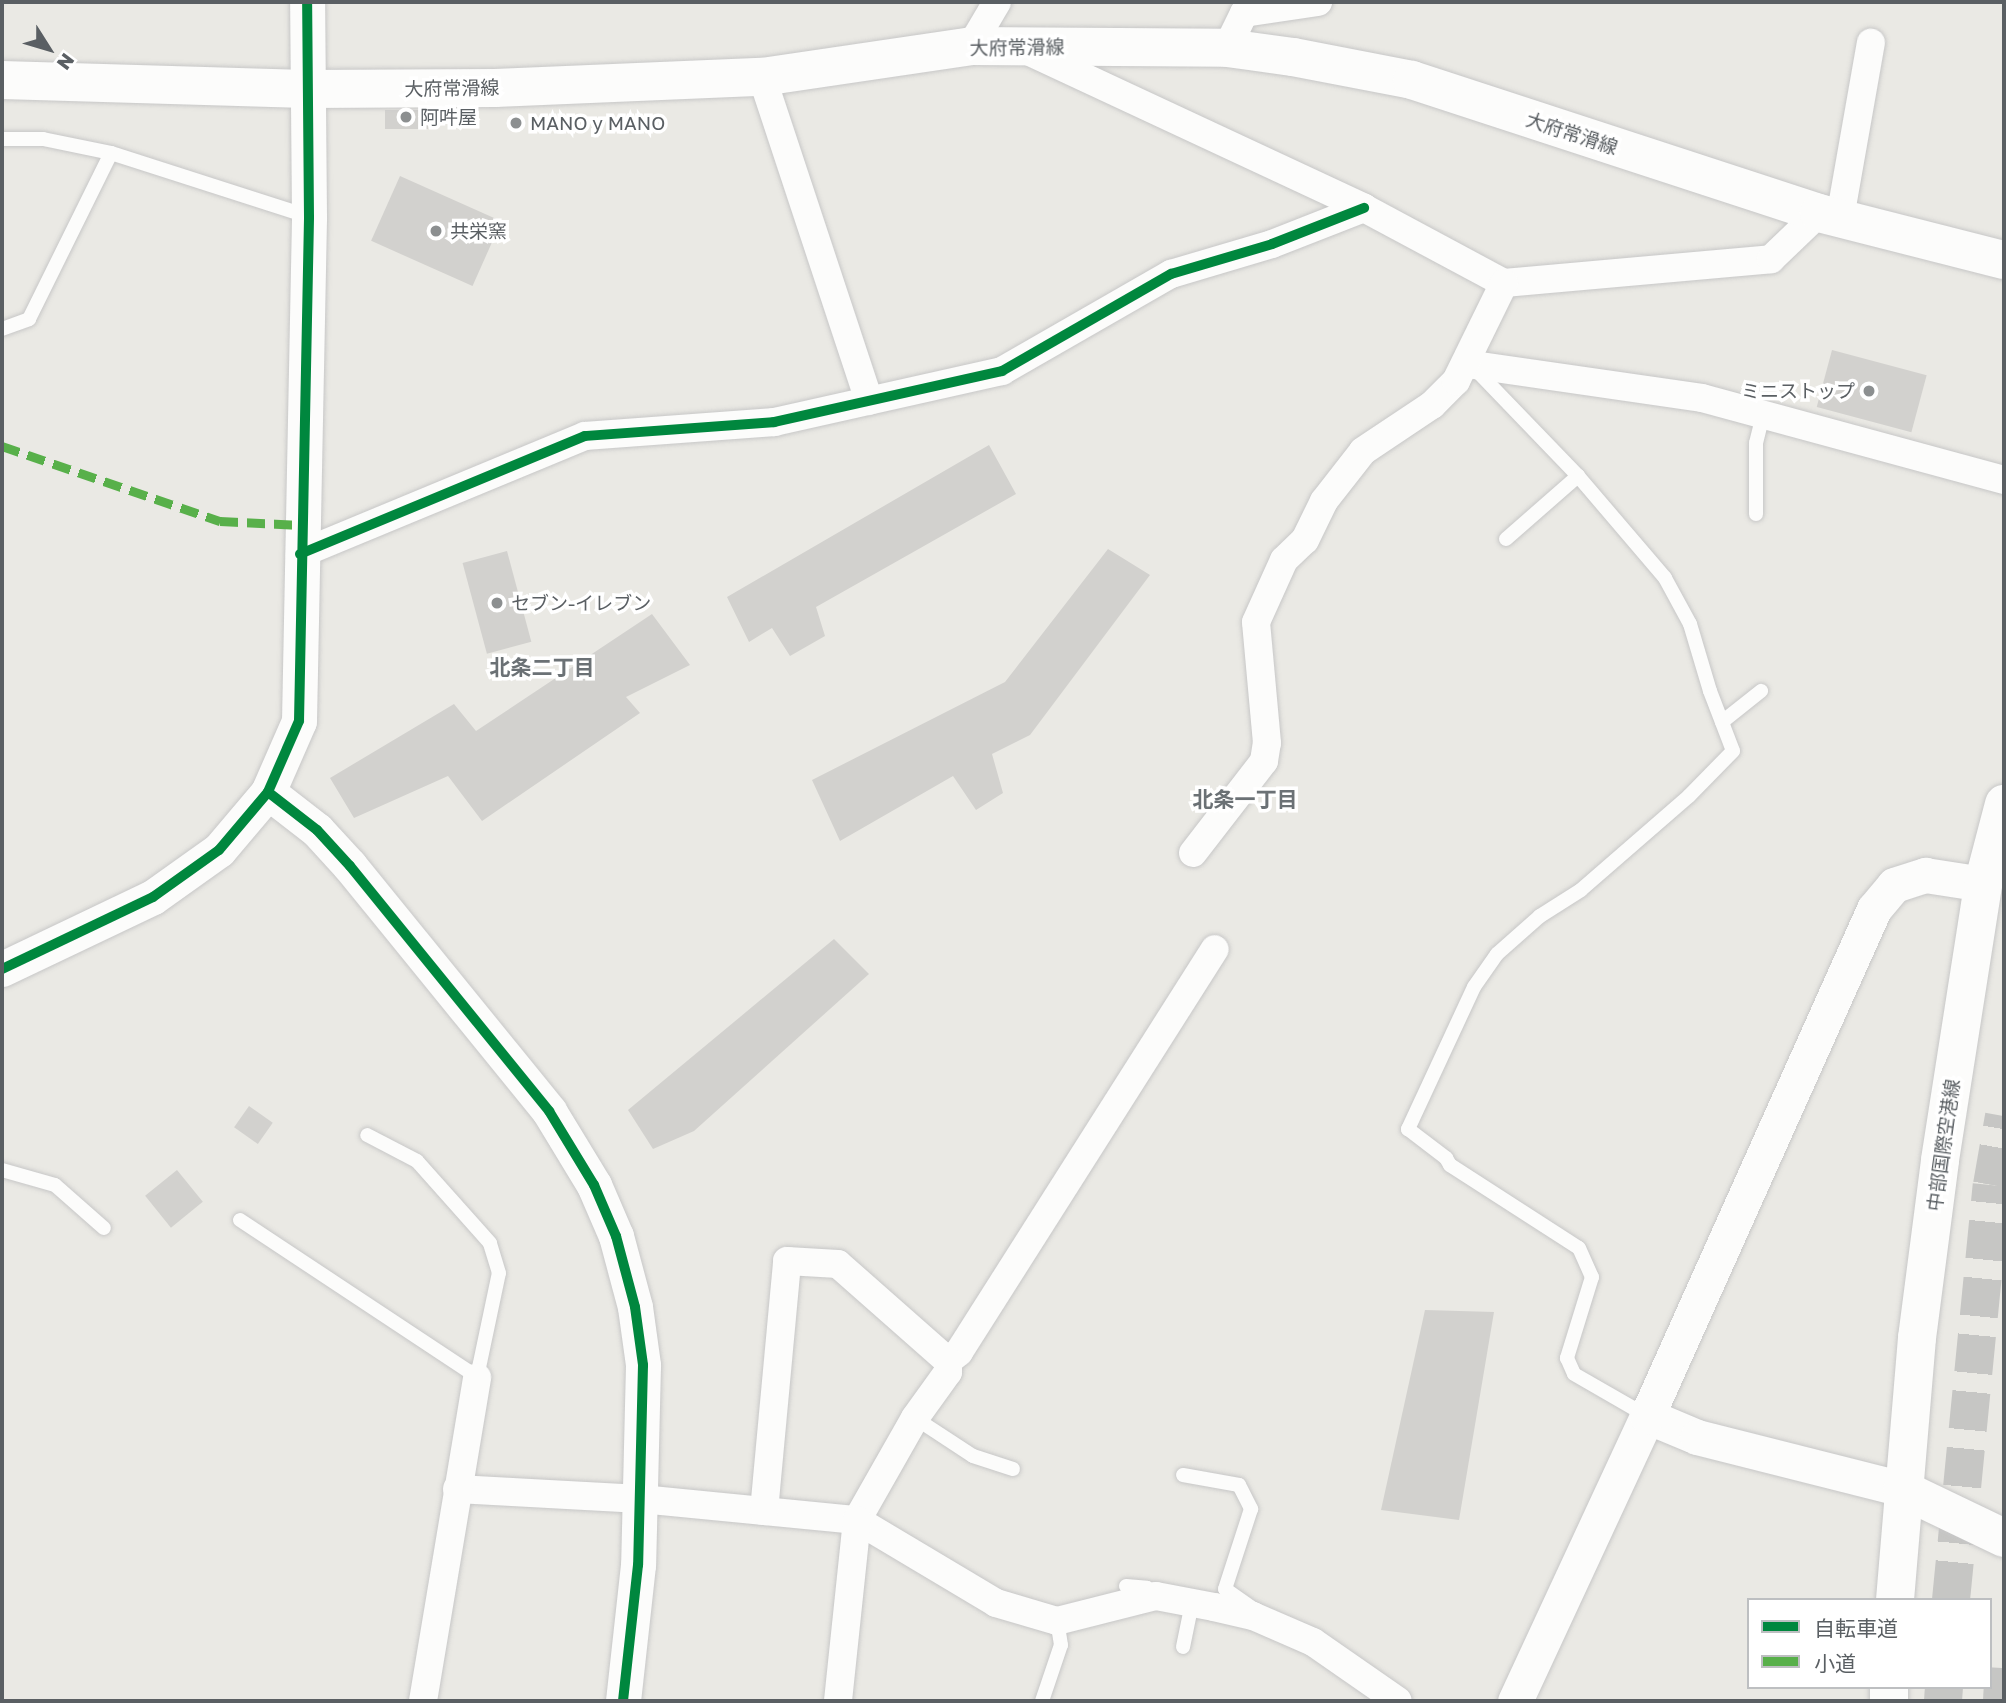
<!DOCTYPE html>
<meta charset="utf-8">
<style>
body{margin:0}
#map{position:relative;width:2006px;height:1703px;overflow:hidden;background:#eae9e4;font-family:"Golos Text","Noto Sans JP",sans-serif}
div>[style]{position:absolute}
.building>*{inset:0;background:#d2d1ce;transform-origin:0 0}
.motorway-tunnel>*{height:38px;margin-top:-19px;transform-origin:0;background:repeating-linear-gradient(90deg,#c6c6c4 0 38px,transparent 0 57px)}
.roads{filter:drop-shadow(0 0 2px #c7c7c7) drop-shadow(0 0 2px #c7c7c7)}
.service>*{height:14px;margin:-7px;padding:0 7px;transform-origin:7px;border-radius:7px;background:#fcfcfb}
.minor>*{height:28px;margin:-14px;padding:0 14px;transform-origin:14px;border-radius:14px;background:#fcfcfb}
.tertiary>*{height:35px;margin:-17.5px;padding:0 17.5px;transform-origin:17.5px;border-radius:17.5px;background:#fcfcfb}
.secondary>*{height:38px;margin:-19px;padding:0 19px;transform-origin:19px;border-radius:19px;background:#fcfcfb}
.quiet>*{height:9px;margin-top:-4.5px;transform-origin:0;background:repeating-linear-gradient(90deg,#58b04a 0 18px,transparent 0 27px)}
.cycleway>*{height:10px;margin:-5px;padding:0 5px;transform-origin:5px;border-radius:5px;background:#00873e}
.dots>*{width:19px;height:19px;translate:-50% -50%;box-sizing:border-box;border:4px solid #fff;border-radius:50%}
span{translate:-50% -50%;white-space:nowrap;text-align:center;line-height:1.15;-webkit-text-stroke:7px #fff;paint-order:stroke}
.street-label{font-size:19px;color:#5a5f63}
.poi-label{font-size:19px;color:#5a5f63}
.left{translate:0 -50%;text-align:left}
.right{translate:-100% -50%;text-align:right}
.neighbourhood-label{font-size:21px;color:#6b7175;font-weight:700}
.frame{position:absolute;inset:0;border:4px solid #5a5f63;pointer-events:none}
.legend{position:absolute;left:1747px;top:1598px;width:245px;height:91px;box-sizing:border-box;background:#fff;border:2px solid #bdbfc1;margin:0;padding:9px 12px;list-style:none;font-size:21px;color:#5a5f63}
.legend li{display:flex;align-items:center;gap:14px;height:35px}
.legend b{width:35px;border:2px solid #bdbfc1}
.north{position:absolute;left:14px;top:14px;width:70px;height:70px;-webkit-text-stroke:5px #fff;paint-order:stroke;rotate:127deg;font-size:19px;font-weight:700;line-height:28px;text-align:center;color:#5a5f63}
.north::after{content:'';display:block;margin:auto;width:24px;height:32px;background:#5a5f63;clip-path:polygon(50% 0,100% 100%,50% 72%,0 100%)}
</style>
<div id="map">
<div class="building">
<i style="left:385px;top:110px;width:43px;height:19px"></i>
<i style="left:400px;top:176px;width:111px;height:71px;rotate:24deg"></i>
<i style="left:1832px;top:350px;width:98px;height:59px;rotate:15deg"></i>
<i style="clip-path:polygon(989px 445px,1016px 494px,816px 607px,825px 636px,790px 656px,772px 628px,749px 642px,727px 597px)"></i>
<i style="clip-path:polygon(1108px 549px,1150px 575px,1030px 735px,992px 754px,1003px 793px,976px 810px,953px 776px,840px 841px,812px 780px,1005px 682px)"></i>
<i style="left:507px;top:551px;width:94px;height:46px;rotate:75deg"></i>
<i style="clip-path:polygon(652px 614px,690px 665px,626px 697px,640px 713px,482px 821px,448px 776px,354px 818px,330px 778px,454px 704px,476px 731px)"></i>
<i style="clip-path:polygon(834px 939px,869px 974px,694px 1131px,653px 1149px,628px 1110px)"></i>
<i style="left:249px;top:1106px;width:29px;height:26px;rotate:35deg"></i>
<i style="left:177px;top:1170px;width:41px;height:41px;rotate:51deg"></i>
<i style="clip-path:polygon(1425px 1310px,1494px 1312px,1459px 1520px,1381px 1510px)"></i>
</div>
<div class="motorway-tunnel">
<i style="left:1951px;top:1600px;width:417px;rotate:-84.4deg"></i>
<i style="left:1992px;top:1185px;width:70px;rotate:-80.1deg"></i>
<i style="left:1943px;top:1701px;width:14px;rotate:-86deg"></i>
<i style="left:2002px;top:1701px;width:33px;rotate:-87deg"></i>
</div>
<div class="roads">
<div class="service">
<i style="left:2px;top:139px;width:41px"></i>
<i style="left:43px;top:139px;width:69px;rotate:11.6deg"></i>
<i style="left:111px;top:153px;width:206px;rotate:17.8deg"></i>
<i style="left:2px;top:329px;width:29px;rotate:-20deg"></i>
<i style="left:29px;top:319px;width:185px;rotate:-63.7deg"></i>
<i style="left:1477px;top:371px;width:146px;rotate:46.1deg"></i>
<i style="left:1578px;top:476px;width:134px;rotate:49.5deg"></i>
<i style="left:1665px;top:578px;width:52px;rotate:61.5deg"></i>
<i style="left:1690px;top:624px;width:70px;rotate:73.4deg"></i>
<i style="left:1710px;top:691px;width:64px;rotate:69deg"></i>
<i style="left:1733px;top:751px;width:63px;rotate:134.4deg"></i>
<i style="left:1689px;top:796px;width:143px;rotate:139deg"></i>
<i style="left:1581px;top:890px;width:49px;rotate:147.6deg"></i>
<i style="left:1540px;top:916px;width:57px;rotate:138.5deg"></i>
<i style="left:1497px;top:954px;width:40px;rotate:124.9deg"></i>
<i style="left:1474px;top:987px;width:157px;rotate:114.9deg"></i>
<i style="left:1408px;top:1129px;width:48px;rotate:37.3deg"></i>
<i style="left:1446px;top:1158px;width:8px;rotate:60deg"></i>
<i style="left:1450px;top:1165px;width:153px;rotate:32.8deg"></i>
<i style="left:1579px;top:1248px;width:32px;rotate:66deg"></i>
<i style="left:1592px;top:1277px;width:85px;rotate:107.2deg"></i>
<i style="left:1567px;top:1358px;width:17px;rotate:66deg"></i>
<i style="left:1574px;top:1374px;width:84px;rotate:29.9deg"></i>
<i style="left:1756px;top:514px;width:71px;rotate:-90deg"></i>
<i style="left:1756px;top:443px;width:29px;rotate:-76deg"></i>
<i style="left:1506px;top:539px;width:96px;rotate:-41.2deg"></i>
<i style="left:1722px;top:722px;width:50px;rotate:-38.5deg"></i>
<i style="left:2px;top:1170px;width:55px;rotate:15.8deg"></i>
<i style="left:55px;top:1185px;width:65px;rotate:41.3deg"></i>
<i style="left:240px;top:1220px;width:284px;rotate:33.5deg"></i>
<i style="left:477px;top:1377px;width:106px;rotate:-78.1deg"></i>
<i style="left:499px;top:1273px;width:31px;rotate:-107deg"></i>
<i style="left:490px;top:1243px;width:110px;rotate:-131.7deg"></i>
<i style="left:417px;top:1161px;width:56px;rotate:-152.5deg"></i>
<i style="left:915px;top:1418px;width:69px;rotate:33.2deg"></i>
<i style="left:973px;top:1456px;width:42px;rotate:18deg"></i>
<i style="left:1183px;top:1475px;width:57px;rotate:10.1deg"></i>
<i style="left:1239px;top:1485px;width:27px;rotate:63deg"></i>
<i style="left:1251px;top:1509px;width:84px;rotate:108deg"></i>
<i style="left:1225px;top:1589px;width:37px;rotate:35deg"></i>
<i style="left:1126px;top:1586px;width:21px;rotate:5deg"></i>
<i style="left:1147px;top:1588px;width:6px;rotate:45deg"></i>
<i style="left:1183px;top:1647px;width:45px;rotate:-78.4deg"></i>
<i style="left:1042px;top:1701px;width:59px;rotate:-71.3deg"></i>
<i style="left:1061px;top:1645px;width:24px;rotate:-99deg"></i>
</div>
<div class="minor">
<i style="left:971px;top:46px;width:51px;rotate:-59.4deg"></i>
<i style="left:1227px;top:48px;width:39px;rotate:-64deg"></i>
<i style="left:1244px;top:13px;width:75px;rotate:-8.5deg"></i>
<i style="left:1028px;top:51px;width:371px;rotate:25deg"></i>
<i style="left:1364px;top:208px;width:159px;rotate:28.2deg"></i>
<i style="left:1504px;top:283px;width:268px;rotate:-5.1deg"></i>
<i style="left:1771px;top:259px;width:66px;rotate:-43.8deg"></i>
<i style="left:762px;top:77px;width:341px;rotate:71.7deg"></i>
<i style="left:1840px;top:218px;width:178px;rotate:-80deg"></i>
<i style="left:1467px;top:364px;width:237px;rotate:8.2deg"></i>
<i style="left:1702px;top:398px;width:313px;rotate:15.2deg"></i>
<i style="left:300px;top:554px;width:308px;rotate:-22.5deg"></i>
<i style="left:585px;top:436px;width:190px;rotate:-4.2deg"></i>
<i style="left:774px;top:422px;width:234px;rotate:-12.6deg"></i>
<i style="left:1002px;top:371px;width:195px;rotate:-29.9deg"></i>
<i style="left:1171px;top:274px;width:105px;rotate:-16.5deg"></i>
<i style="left:1272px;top:244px;width:99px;rotate:-21.4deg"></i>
<i style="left:1193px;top:853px;width:116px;rotate:-52.3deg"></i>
<i style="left:1264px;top:761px;width:18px;rotate:-81deg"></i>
<i style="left:1267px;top:743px;width:121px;rotate:-95.2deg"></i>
<i style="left:1256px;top:622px;width:68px;rotate:-65.7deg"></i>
<i style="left:1284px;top:560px;width:29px;rotate:-44deg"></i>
<i style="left:1305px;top:540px;width:43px;rotate:-64deg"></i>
<i style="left:1324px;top:501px;width:63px;rotate:-52deg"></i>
<i style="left:1363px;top:451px;width:83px;rotate:-33.7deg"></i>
<i style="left:1432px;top:405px;width:34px;rotate:-45deg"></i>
<i style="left:1456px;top:381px;width:109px;rotate:-63.9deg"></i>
<i style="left:948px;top:1361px;width:14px;rotate:-39deg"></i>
<i style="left:959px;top:1352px;width:477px;rotate:-57.6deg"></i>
<i style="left:457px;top:1489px;width:184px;rotate:3.1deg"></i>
<i style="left:641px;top:1499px;width:217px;rotate:5.6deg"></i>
<i style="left:857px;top:1520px;width:162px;rotate:30.8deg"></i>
<i style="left:996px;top:1603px;width:64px;rotate:16.4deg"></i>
<i style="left:1057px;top:1621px;width:102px;rotate:-14.2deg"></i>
<i style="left:1156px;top:1596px;width:59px;rotate:10.7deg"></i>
<i style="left:1214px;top:1607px;width:40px;rotate:13deg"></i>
<i style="left:1253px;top:1616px;width:65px;rotate:23.4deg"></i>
<i style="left:1313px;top:1642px;width:103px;rotate:34.8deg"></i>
<i style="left:764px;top:1511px;width:251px;rotate:-84.7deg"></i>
<i style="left:787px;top:1261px;width:51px;rotate:3.4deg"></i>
<i style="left:838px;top:1264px;width:147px;rotate:41.4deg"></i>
<i style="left:948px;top:1361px;width:11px;rotate:90deg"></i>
<i style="left:948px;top:1372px;width:57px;rotate:125.7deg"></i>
<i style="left:915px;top:1418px;width:117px;rotate:119.6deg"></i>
<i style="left:857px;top:1520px;width:182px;rotate:96deg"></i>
<i style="left:423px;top:1701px;width:328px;rotate:-80.5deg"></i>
</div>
<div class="tertiary">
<i style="left:268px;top:792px;width:62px;rotate:37.8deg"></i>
<i style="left:317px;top:830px;width:49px;rotate:47.5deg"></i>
<i style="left:350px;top:866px;width:316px;rotate:50.9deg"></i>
<i style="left:549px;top:1111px;width:87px;rotate:58.7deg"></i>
<i style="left:594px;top:1185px;width:56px;rotate:66.7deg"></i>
<i style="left:616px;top:1236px;width:73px;rotate:75deg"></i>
<i style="left:635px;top:1307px;width:59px;rotate:82.1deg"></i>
<i style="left:643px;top:1365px;width:200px;rotate:91.4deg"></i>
<i style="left:638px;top:1565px;width:137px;rotate:96.3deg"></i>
<i style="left:2px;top:969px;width:167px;rotate:-25.5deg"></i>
<i style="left:153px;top:897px;width:81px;rotate:-35.5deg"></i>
<i style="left:219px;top:850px;width:76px;rotate:-49.8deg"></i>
<i style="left:268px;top:792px;width:77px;rotate:-66.4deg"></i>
<i style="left:299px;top:721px;width:504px;rotate:-88.86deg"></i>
<i style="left:309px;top:217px;width:215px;rotate:-90.5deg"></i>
<i style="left:1647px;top:1416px;width:54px;rotate:22.8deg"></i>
<i style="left:1697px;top:1437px;width:211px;rotate:14.2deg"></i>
<i style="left:1515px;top:1701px;width:314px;rotate:-65.1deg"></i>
<i style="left:1647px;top:1416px;width:555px;rotate:-65.88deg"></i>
<i style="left:1874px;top:909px;width:31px;rotate:-50deg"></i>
<i style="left:1894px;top:885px;width:33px;rotate:-18deg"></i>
<i style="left:1925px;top:875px;width:59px;rotate:8.8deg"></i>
</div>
<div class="secondary">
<i style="left:2px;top:80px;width:304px;rotate:1.7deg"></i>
<i style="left:306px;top:89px;width:189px;rotate:-0.3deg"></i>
<i style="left:495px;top:88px;width:267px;rotate:-2.4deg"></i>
<i style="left:762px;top:77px;width:211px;rotate:-8.4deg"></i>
<i style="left:971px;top:46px;width:256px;rotate:0.4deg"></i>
<i style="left:1227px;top:48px;width:67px;rotate:7.8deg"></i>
<i style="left:1293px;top:57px;width:121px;rotate:10.9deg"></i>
<i style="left:1412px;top:80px;width:428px;rotate:18.1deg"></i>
<i style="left:1819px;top:213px;width:191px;rotate:14.3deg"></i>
<i style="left:1902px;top:1489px;width:113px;rotate:25.7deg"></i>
<i style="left:1895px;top:1600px;width:263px;rotate:-85.2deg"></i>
<i style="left:1917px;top:1338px;width:179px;rotate:-82.6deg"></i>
<i style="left:1940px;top:1160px;width:279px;rotate:-81.1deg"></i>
<i style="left:1983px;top:884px;width:83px;rotate:-75.3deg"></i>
<i style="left:1889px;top:1701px;width:14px;rotate:-90deg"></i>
</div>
</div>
<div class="quiet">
<i style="left:2px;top:446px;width:231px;rotate:19deg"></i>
<i style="left:220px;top:521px;width:81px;rotate:2.8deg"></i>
</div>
<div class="cycleway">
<i style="left:300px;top:554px;width:308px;rotate:-22.5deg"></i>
<i style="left:585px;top:436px;width:190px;rotate:-4.2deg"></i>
<i style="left:774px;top:422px;width:234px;rotate:-12.6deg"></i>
<i style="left:1002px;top:371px;width:195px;rotate:-29.9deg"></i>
<i style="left:1171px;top:274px;width:105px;rotate:-16.5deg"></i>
<i style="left:1272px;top:244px;width:99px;rotate:-21.4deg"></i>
<i style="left:268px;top:792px;width:62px;rotate:37.8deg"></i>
<i style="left:317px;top:830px;width:49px;rotate:47.5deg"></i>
<i style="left:350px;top:866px;width:316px;rotate:50.9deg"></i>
<i style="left:549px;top:1111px;width:87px;rotate:58.7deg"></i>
<i style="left:594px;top:1185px;width:56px;rotate:66.7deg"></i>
<i style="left:616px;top:1236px;width:73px;rotate:75deg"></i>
<i style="left:635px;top:1307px;width:59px;rotate:82.1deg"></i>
<i style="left:643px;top:1365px;width:200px;rotate:91.4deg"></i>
<i style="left:638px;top:1565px;width:137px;rotate:96.3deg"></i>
<i style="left:2px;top:969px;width:167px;rotate:-25.5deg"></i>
<i style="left:153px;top:897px;width:81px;rotate:-35.5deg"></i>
<i style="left:219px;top:850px;width:76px;rotate:-49.8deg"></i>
<i style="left:268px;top:792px;width:77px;rotate:-66.4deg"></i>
<i style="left:299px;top:721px;width:504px;rotate:-88.86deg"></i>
<i style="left:309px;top:217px;width:215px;rotate:-90.5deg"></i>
</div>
<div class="dots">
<i style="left:406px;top:117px;background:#8c8f90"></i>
<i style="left:516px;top:123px;background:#8c8f90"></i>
<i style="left:436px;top:231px;background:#8c8f90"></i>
<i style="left:1869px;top:391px;background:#8c8f90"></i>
<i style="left:497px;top:603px;background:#8c8f90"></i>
</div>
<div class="street-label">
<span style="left:1017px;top:47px;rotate:-1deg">大府常滑線</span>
<span style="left:452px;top:88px;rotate:-1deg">大府常滑線</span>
<span style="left:1572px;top:133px;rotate:18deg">大府常滑線</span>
<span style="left:1943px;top:1145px;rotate:-82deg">中部国際空港線</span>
</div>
<div class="poi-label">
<span class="left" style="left:420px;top:117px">阿吽屋</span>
<span class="left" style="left:530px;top:123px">MANO y MANO</span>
<span class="left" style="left:450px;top:231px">共栄窯</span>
<span class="right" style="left:1855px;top:391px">ミニストップ</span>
<span class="left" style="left:511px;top:603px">セブン-イレブン</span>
</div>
<div class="neighbourhood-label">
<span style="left:542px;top:667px">北条二丁目</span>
<span style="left:1245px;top:799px">北条一丁目</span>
</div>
<div class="frame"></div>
<ul class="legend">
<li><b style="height:9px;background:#00873e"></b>自転車道</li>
<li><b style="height:9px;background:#58b04a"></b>小道</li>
</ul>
<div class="north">N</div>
</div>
